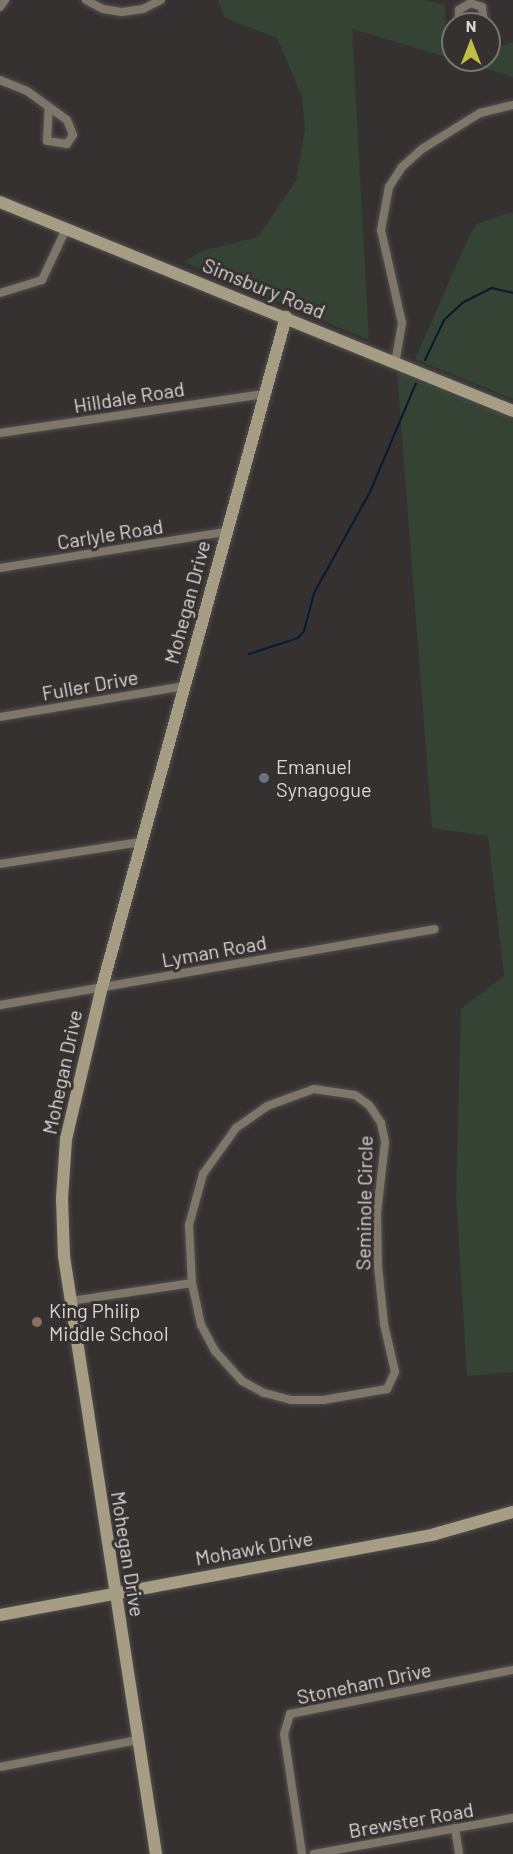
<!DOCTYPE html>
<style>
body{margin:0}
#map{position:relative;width:513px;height:1854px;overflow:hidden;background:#353130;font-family:Barlow,sans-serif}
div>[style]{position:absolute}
.green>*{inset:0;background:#344333}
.stream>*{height:2px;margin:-1px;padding:0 1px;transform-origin:1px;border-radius:1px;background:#061a30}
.roads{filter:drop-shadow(0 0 2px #534f4e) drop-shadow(0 0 2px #534f4e)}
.street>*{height:8px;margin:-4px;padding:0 4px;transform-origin:4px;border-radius:4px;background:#7c7768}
.secondary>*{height:12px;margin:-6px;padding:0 6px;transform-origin:6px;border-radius:6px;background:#a69d85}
.dots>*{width:16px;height:16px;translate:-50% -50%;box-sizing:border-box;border:3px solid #353130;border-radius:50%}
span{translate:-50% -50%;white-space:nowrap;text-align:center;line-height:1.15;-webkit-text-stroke:6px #353130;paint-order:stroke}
.street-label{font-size:20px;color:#dad8d7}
.poi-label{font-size:20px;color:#dad8d7}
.left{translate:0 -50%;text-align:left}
.north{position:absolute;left:441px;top:12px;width:60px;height:60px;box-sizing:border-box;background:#353130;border:2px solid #777473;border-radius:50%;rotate:0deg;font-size:16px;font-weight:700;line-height:24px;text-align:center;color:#dad8d7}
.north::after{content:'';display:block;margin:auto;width:21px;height:27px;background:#bebe42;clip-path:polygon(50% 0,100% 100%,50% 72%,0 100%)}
</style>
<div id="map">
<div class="green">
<i style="clip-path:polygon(218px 0,424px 0,445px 5px,445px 27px,453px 38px,453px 59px,352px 29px,369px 340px,184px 262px,202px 251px,258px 237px,296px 181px,305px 130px,302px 97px,277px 38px,225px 18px)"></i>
<i style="clip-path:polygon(513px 42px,513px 77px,455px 60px,489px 60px,489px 50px)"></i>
<i style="clip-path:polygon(507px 213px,513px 213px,513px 399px,415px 359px,471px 232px,477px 224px)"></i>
<i style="clip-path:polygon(397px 372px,513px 419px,513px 1372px,467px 1376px,456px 1196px,461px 1009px,504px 976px,488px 836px,432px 828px)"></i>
</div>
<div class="stream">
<i style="left:425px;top:360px;width:44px;rotate:-64.6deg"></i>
<i style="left:444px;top:320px;width:25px;rotate:-43deg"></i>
<i style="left:462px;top:303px;width:34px;rotate:-27deg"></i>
<i style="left:492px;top:288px;width:22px;rotate:13deg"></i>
<i style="left:249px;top:654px;width:52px;rotate:-18.1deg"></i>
<i style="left:298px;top:638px;width:9px;rotate:-49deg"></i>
<i style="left:304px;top:631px;width:39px;rotate:-75deg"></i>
<i style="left:314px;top:593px;width:115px;rotate:-61deg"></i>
<i style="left:370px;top:492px;width:118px;rotate:-67.1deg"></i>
</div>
<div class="roads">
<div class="street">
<i style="left:86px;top:0;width:19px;rotate:28deg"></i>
<i style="left:103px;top:9px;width:19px;rotate:9deg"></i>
<i style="left:122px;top:12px;width:21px;rotate:-8deg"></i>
<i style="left:143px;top:9px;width:20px;rotate:-27deg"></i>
<i style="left:0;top:7px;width:9px;rotate:-54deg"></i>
<i style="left:459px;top:24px;width:14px;rotate:-90deg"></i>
<i style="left:459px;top:10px;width:13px;rotate:-32deg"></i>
<i style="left:470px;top:3px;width:13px;rotate:18deg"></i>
<i style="left:482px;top:7px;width:17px;rotate:83deg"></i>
<i style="left:0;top:80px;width:29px;rotate:22deg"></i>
<i style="left:27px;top:91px;width:49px;rotate:35.9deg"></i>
<i style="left:67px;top:120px;width:16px;rotate:68deg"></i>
<i style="left:73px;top:135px;width:11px;rotate:124deg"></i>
<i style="left:67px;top:144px;width:20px;rotate:-171deg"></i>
<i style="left:47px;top:141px;width:33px;rotate:-87deg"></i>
<i style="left:0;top:293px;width:44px;rotate:-17.2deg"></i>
<i style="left:42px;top:280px;width:56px;rotate:-64.8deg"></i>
<i style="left:395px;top:364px;width:42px;rotate:-80.3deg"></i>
<i style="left:402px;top:323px;width:95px;rotate:-102.7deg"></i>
<i style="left:381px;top:230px;width:44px;rotate:-79.5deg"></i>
<i style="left:389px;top:187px;width:24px;rotate:-57deg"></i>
<i style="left:402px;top:167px;width:27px;rotate:-42deg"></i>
<i style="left:422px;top:149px;width:68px;rotate:-31.8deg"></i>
<i style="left:480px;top:113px;width:34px;rotate:-14deg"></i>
<i style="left:0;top:433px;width:267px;rotate:-8.4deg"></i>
<i style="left:0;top:568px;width:229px;rotate:-9.1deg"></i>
<i style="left:0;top:717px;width:188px;rotate:-9.5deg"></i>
<i style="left:0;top:864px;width:143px;rotate:-8.9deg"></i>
<i style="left:0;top:1005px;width:441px;rotate:-9.9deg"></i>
<i style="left:314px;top:1089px;width:41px;rotate:8.3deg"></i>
<i style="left:355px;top:1095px;width:17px;rotate:36deg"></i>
<i style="left:369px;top:1105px;width:22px;rotate:56deg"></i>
<i style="left:381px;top:1123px;width:19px;rotate:78deg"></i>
<i style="left:385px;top:1142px;width:71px;rotate:96.4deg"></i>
<i style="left:377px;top:1213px;width:53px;rotate:88.9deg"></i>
<i style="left:378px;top:1266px;width:58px;rotate:84.1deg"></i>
<i style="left:384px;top:1324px;width:49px;rotate:77.1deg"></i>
<i style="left:395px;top:1372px;width:19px;rotate:115deg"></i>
<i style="left:387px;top:1389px;width:65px;rotate:170.2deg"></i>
<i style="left:323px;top:1400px;width:32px;rotate:180deg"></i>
<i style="left:291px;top:1400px;width:28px;rotate:-165deg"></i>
<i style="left:264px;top:1393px;width:25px;rotate:-151deg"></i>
<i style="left:242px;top:1381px;width:40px;rotate:-132deg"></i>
<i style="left:215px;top:1351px;width:30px;rotate:-118deg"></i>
<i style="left:201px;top:1325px;width:43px;rotate:-102.1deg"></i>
<i style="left:192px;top:1283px;width:58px;rotate:-93deg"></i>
<i style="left:189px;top:1225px;width:53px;rotate:-74.6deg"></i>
<i style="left:203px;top:1174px;width:57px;rotate:-54.3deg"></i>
<i style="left:236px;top:1128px;width:38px;rotate:-35deg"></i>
<i style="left:267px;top:1106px;width:50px;rotate:-19.9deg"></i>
<i style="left:70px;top:1301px;width:123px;rotate:-8.4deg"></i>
<i style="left:0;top:1767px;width:140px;rotate:-11.1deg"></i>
<i style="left:455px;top:1828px;width:26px;rotate:81deg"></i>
<i style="left:302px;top:1854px;width:121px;rotate:-98.5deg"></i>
<i style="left:284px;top:1734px;width:21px;rotate:-73deg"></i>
<i style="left:290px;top:1714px;width:227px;rotate:-11.2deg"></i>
<i style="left:314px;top:1854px;width:202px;rotate:-10.3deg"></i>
</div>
<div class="secondary">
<i style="left:0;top:202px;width:554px;rotate:22.17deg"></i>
<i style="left:0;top:1615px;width:442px;rotate:-10.5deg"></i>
<i style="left:435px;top:1534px;width:81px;rotate:-15.8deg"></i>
<i style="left:156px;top:1854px;width:605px;rotate:-98.75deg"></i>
<i style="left:64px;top:1256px;width:58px;rotate:-92deg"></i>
<i style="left:62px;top:1198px;width:59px;rotate:-86.1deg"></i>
<i style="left:66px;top:1139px;width:156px;rotate:-76.7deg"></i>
<i style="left:102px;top:987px;width:695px;rotate:-74.64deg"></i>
</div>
</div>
<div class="dots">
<i style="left:264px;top:778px;background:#6b7280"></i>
<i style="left:37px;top:1322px;background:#8d6e63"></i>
</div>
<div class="street-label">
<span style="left:264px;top:288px;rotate:22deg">Simsbury Road</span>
<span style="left:129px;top:397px;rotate:-9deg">Hilldale Road</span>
<span style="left:110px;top:534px;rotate:-9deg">Carlyle Road</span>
<span style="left:187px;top:602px;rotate:-75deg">Mohegan Drive</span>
<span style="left:90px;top:685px;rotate:-10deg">Fuller Drive</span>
<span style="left:214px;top:951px;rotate:-10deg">Lyman Road</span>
<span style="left:62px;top:1072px;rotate:-78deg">Mohegan Drive</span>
<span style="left:364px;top:1203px;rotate:-89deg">Seminole Circle</span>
<span style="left:254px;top:1548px;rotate:-10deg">Mohawk Drive</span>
<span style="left:128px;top:1554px;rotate:81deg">Mohegan Drive</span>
<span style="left:364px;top:1683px;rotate:-12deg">Stoneham Drive</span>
<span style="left:411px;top:1820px;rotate:-10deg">Brewster Road</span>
</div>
<div class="poi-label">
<span class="left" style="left:276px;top:778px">Emanuel<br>Synagogue</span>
<span class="left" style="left:49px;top:1322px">King Philip<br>Middle School</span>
</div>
<div class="north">N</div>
</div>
